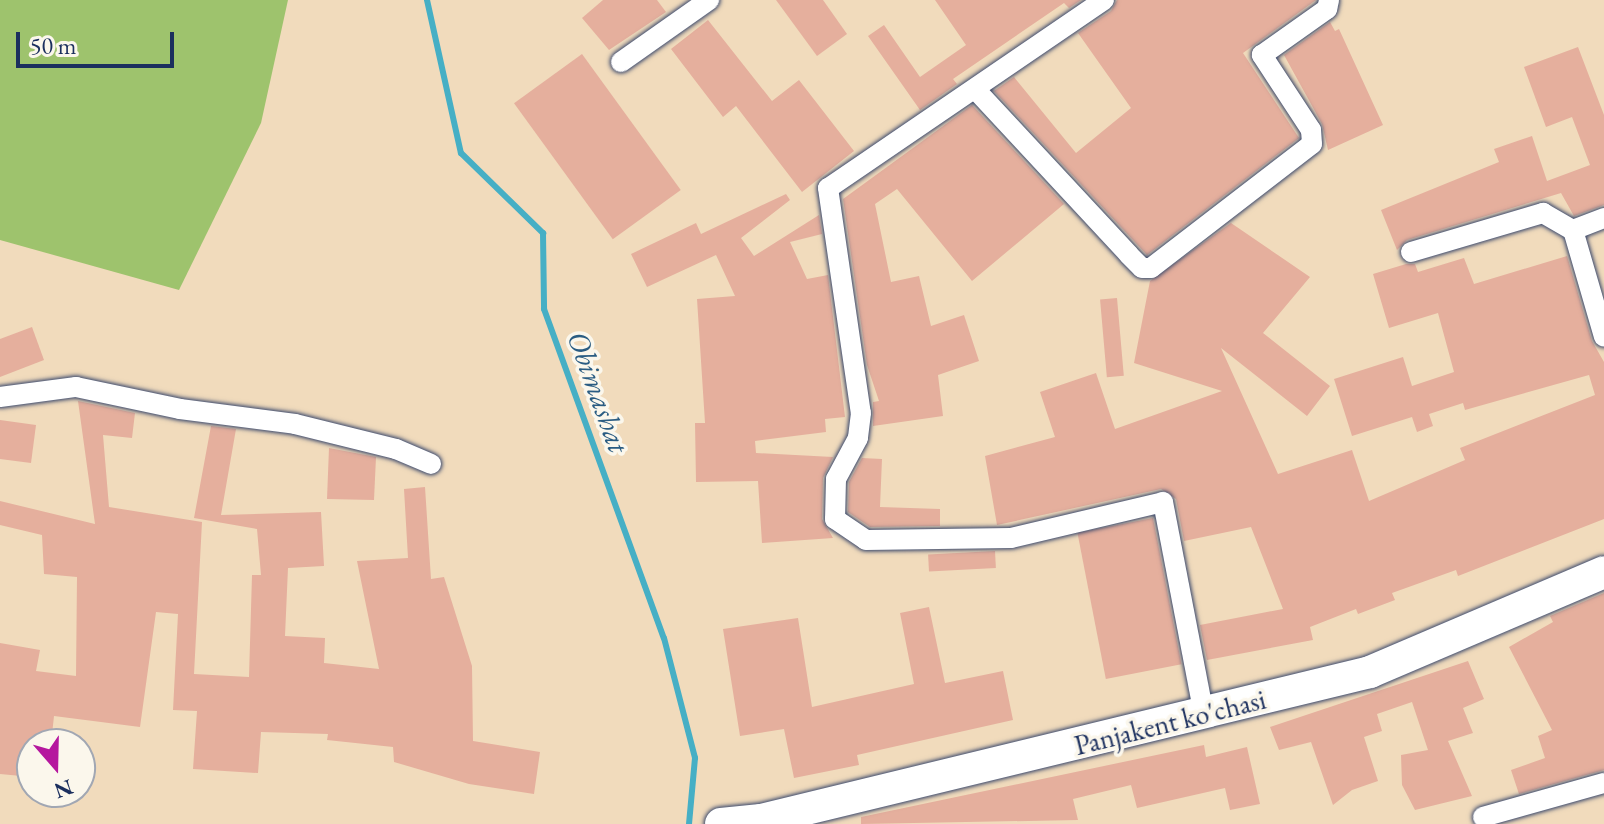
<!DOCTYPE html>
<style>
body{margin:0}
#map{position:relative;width:1604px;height:824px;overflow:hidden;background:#f1dbbc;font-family:"EB Garamond",serif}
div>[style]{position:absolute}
.green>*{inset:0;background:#9ec36d}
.stream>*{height:6px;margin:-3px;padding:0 3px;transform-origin:3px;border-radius:3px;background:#46afc5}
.building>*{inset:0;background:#e5af9d;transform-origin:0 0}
.roads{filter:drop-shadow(0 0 2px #3b496c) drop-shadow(0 0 2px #3b496c)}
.minor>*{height:20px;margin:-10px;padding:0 10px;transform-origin:10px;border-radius:10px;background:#fff}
.primary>*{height:32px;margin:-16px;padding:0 16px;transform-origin:16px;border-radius:16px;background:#fff}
span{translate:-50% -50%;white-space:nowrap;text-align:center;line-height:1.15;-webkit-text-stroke:7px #fbf7ec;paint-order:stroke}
.street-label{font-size:28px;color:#1b2f5e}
.water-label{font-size:30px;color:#2a5c82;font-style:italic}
.north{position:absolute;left:16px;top:728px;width:80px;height:80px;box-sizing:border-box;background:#fbf7ec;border:2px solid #a1a7b3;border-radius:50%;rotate:160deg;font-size:22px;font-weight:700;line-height:32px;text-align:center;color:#1b2f5e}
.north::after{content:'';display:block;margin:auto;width:28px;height:36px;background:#b5179e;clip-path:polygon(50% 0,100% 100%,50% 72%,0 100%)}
.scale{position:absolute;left:16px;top:32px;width:158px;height:36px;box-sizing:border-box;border:4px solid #1b2f5e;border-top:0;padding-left:10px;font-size:24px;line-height:28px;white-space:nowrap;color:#1b2f5e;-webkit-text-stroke:6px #fbf7ec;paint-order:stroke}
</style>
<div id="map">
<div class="green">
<i style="clip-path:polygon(0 0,288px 0,261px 123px,179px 290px,0 240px)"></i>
</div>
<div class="stream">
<i style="left:427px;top:0;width:157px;rotate:77.5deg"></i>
<i style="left:461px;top:153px;width:115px;rotate:44.3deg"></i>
<i style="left:543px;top:233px;width:76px;rotate:89.2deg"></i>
<i style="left:544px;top:309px;width:350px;rotate:70deg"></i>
<i style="left:664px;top:638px;width:124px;rotate:75.5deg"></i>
<i style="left:695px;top:758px;width:66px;rotate:95.2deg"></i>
</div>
<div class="building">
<i style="clip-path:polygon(603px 0,657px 0,666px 12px,609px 50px,582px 18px)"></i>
<i style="clip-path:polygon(776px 0,823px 0,847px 34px,817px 56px)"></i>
<i style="clip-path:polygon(935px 0,1081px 0,1069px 8px,1064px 3px,953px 79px,957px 84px,920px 110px,868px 36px,884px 25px,920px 77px,966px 45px)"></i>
<i style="clip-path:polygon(1117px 0,1316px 0,1243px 53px,1299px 138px,1147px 255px,994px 91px,1014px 77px,1076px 153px,1131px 108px,1078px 33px,1111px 11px)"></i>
<i style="clip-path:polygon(708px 20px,772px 101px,799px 80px,854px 151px,802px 192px,736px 106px,723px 117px,671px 49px)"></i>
<i style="clip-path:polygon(1330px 22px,1335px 31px,1339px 29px,1383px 125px,1328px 150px,1322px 124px,1284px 55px)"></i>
<i style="clip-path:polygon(1578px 47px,1604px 115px,1604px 205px,1574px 216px,1561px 193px,1407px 240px,1397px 250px,1381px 210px,1499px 162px,1494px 149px,1532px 136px,1547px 181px,1590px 165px,1572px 117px,1546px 127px,1524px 67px)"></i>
<i style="left:582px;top:54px;width:168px;height:84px;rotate:54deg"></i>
<i style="clip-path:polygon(972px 105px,1064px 204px,972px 281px,897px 189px,875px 204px,891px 282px,919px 276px,931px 326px,964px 315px,979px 361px,938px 375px,943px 416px,873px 426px,873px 402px,879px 401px,867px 365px,843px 199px)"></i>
<i style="clip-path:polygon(786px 194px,790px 200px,741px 238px,754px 256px,819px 215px,822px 234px,790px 242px,807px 279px,828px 275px,845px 417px,825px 419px,826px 432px,755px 441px,756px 453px,833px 457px,823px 478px,822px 519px,833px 538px,762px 543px,758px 481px,696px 482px,695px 423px,705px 423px,697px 299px,735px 296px,716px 255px,647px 287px,631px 254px,696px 223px,701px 234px)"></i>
<i style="clip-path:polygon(1231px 223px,1310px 277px,1263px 333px,1330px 386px,1307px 416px,1221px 348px,1278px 474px,1352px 450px,1369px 501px,1465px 460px,1460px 448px,1595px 395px,1589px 375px,1465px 410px,1463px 403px,1429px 414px,1433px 426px,1417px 432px,1412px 417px,1352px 436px,1334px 379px,1403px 357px,1412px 386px,1454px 372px,1438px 313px,1389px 328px,1373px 274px,1406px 264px,1415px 264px,1418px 272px,1464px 258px,1474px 284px,1567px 256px,1592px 341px,1604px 362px,1604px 519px,1458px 576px,1456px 570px,1392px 593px,1395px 600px,1358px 614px,1356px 609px,1310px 627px,1313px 640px,1207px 660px,1200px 625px,1283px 609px,1251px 527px,1184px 541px,1176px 499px,1161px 489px,997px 525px,985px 456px,1055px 437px,1040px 392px,1096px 373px,1115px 429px,1222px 391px,1134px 363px,1150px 281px)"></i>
<i style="left:1117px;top:298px;width:78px;height:17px;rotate:85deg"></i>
<i style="clip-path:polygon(32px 327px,44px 360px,0 377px,0 339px)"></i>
<i style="clip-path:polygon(78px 401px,135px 413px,132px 438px,103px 435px,109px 507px,202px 522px,194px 674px,249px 677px,252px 575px,261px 575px,257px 529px,194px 518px,211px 426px,236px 429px,221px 515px,321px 512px,324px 566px,288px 568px,285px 636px,325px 638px,324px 663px,379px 669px,357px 561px,408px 558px,404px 489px,425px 487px,431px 579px,444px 577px,472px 666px,473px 741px,540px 752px,534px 794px,469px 784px,394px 762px,393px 747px,327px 740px,328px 734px,261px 732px,258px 773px,193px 769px,197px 711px,173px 710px,178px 614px,156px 612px,140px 727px,54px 716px,51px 744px,32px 744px,32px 777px,0 774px,0 643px,40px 650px,36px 671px,76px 676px,77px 577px,44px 574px,42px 535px,0 525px,0 501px,95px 524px)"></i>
<i style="clip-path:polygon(0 420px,36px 425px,31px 463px,0 459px)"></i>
<i style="clip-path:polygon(329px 448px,376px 457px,374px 500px,327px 499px)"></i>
<i style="clip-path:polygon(862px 458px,882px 459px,880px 507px,940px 509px,940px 526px,870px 527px,848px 512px,849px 482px)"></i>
<i style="left:1153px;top:518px;width:149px;height:77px;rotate:79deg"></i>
<i style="left:995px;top:551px;width:17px;height:67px;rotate:87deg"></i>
<i style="clip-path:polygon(1604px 593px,1604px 770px,1519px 794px,1511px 770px,1545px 758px,1538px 736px,1552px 730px,1509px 647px,1553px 622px,1550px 616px)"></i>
<i style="clip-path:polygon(929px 607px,945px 683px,1003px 671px,1013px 720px,857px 755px,859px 765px,794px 778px,784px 729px,740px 736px,723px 629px,798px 618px,812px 707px,914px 684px,900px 613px)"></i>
<i style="clip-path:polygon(1468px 661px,1484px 699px,1463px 708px,1473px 733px,1448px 741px,1472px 796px,1415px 810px,1402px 785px,1401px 755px,1428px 750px,1412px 702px,1377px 714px,1382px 731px,1364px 737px,1378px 781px,1352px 790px,1333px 805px,1311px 742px,1279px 750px,1270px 727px)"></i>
<i style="clip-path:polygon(1204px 745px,1206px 757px,1247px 747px,1260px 804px,1230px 810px,1225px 788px,1137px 808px,1131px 785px,1073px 799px,1078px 820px,861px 824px,861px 817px)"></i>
</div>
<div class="roads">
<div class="minor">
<i style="left:1104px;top:0;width:334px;rotate:145.7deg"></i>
<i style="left:828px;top:188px;width:227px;rotate:81.7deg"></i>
<i style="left:861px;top:413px;width:25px;rotate:97deg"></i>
<i style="left:858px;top:438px;width:47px;rotate:118.2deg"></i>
<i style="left:836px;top:479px;width:40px;rotate:91.4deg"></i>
<i style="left:835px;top:519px;width:37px;rotate:34deg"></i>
<i style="left:866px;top:540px;width:145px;rotate:-0.8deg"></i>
<i style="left:1011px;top:538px;width:156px;rotate:-13.3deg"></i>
<i style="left:1163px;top:502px;width:217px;rotate:79.1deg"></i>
<i style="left:621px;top:62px;width:108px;rotate:-35.2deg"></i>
<i style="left:975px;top:89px;width:226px;rotate:47.1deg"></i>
<i style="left:1129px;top:255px;width:18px;rotate:45deg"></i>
<i style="left:1142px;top:268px;width:9px"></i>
<i style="left:1151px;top:268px;width:203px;rotate:-37.6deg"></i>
<i style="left:1312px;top:144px;width:14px;rotate:-94deg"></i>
<i style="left:1311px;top:130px;width:90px;rotate:-123.2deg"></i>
<i style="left:1262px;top:55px;width:80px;rotate:-35.3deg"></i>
<i style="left:1327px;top:9px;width:9px;rotate:-77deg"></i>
<i style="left:1604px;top:218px;width:33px;rotate:159deg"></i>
<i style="left:1573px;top:230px;width:111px;rotate:73.8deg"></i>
<i style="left:1411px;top:252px;width:138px;rotate:-16.5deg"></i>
<i style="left:1543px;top:213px;width:34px;rotate:30deg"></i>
<i style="left:0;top:397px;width:77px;rotate:-7.5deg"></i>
<i style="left:76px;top:387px;width:106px;rotate:11.9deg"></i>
<i style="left:180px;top:409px;width:116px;rotate:7.4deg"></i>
<i style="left:295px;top:424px;width:104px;rotate:13.9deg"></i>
<i style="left:396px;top:449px;width:38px;rotate:23deg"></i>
<i style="left:1483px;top:817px;width:126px;rotate:-15.7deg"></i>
</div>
<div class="primary">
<i style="left:721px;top:824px;width:40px;rotate:-5.7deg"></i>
<i style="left:761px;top:820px;width:627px;rotate:-13.66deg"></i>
<i style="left:1370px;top:672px;width:254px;rotate:-23.1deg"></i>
</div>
</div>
<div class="street-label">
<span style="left:1170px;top:722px;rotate:-14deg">Panjakent ko'chasi</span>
</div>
<div class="water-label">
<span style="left:598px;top:392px;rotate:70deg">Obimashat</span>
</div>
<div class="north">N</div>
<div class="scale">50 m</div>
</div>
